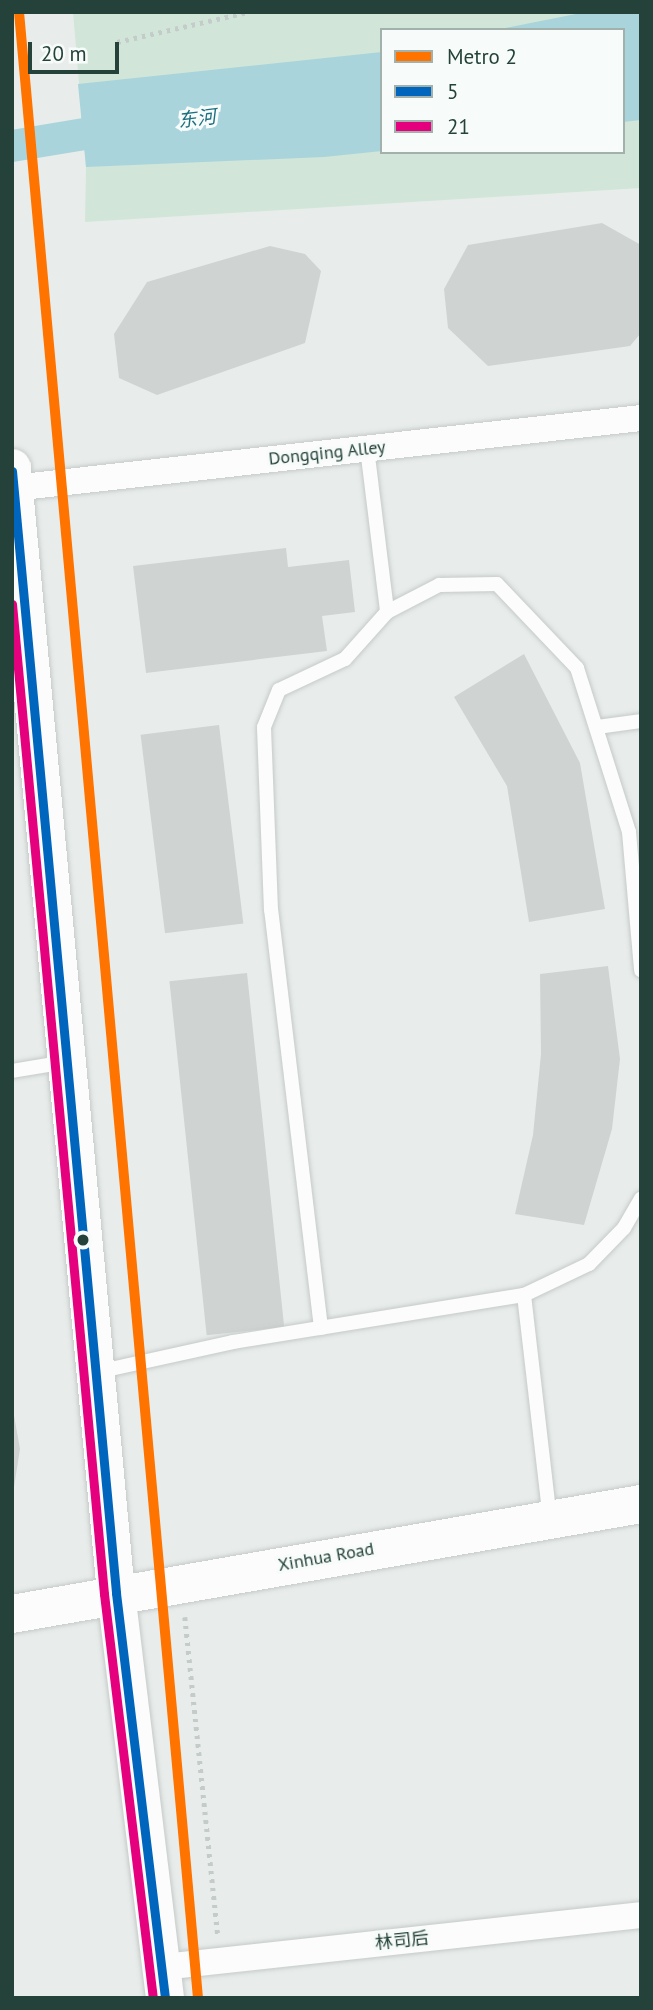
<!DOCTYPE html>
<meta charset="utf-8">
<style>
body{margin:0}
#map{position:relative;width:653px;height:2010px;overflow:hidden;background:#e8edeb;font-family:"PT Sans","Noto Sans SC",sans-serif}
div>[style]{position:absolute}
.green>*{inset:0;background:#d1e6d8}
.water>*{inset:0;background:#a9d4db}
.canal>*{height:32px;margin:-16px;padding:0 16px;transform-origin:16px;border-radius:16px;background:#a9d4db}
.building>*{inset:0;background:#cfd4d2;transform-origin:0 0}
.path>*{height:4.5px;margin-top:-2.25px;transform-origin:0;background:repeating-linear-gradient(90deg,#c3ccca 0 3.5px,transparent 0 8.5px)}
.roads{filter:drop-shadow(0 0 2px #c5cac8) drop-shadow(0 0 2px #c5cac8)}
.lane>*{height:14px;margin:-7px;padding:0 7px;transform-origin:7px;border-radius:7px;background:#fcfcfc}
.street>*{height:26px;margin:-13px;padding:0 13px;transform-origin:13px;border-radius:13px;background:#fcfcfc}
.secondary>*{height:38px;margin:-19px;padding:0 19px;transform-origin:19px;border-radius:19px;background:#fcfcfc}
.bus-1>*{height:9px;margin:-4.5px;padding:0 4.5px;transform-origin:4.5px;border-radius:4.5px;background:#0065bd}
.bus-2>*{height:9px;margin:-4.5px;padding:0 4.5px;transform-origin:4.5px;border-radius:4.5px;background:#e5007d}
.metro-1>*{height:10px;margin:-5px;padding:0 5px;transform-origin:5px;border-radius:5px;background:#ff7300}
.dots>*{width:19px;height:19px;translate:-50% -50%;box-sizing:border-box;border:4px solid #f7fbf9;border-radius:50%}
span{translate:-50% -50%;white-space:nowrap;text-align:center;line-height:1.15;-webkit-text-stroke:6px #f7fbf9;paint-order:stroke}
.street-label{font-size:18px;color:#24423a}
.water-label{font-size:19px;color:#1c6f80;font-style:italic}
.frame{position:absolute;inset:0;border:14px solid #24423a;pointer-events:none}
.legend{position:absolute;left:380px;top:28px;width:245px;height:126px;box-sizing:border-box;background:#f7fbf9;border:2px solid #a3b1ad;margin:0;padding:9px 12px;list-style:none;font-size:21px;color:#24423a}
.legend li{display:flex;align-items:center;gap:14px;height:35px}
.legend b{width:35px;border:2px solid #a3b1ad}
.scale{position:absolute;left:28px;top:42px;width:91px;height:32px;box-sizing:border-box;border:4px solid #24423a;border-top:0;padding-left:9px;font-size:21px;line-height:24px;white-space:nowrap;color:#24423a;-webkit-text-stroke:5px #f7fbf9;paint-order:stroke}
</style>
<div id="map">
<div class="green">
<i style="clip-path:polygon(evenodd,73px 12px,641px 12px,641px 188px,85px 222px,86px 167px,73px 12px,382px 30px,623px 30px,623px 152px,382px 152px,382px 30px)"></i>
</div>
<div class="water">
<i style="clip-path:polygon(586px 12px,641px 12px,641px 120px,623px 122px,623px 30px,495px 30px)"></i>
<i style="clip-path:polygon(382px 52px,382px 151px,324px 157px,86px 167px,78px 84px)"></i>
</div>
<div class="canal">
<i style="left:12px;top:146px;width:117px;rotate:-9.4deg"></i>
</div>
<div class="building">
<i style="clip-path:polygon(602px 223px,641px 245px,641px 333px,630px 346px,488px 366px,448px 328px,444px 289px,468px 245px)"></i>
<i style="clip-path:polygon(270px 246px,305px 254px,321px 271px,305px 343px,157px 395px,119px 378px,114px 334px,147px 282px)"></i>
<i style="clip-path:polygon(286px 548px,288px 567px,349px 560px,355px 612px,322px 616px,327px 651px,146px 673px,133px 566px)"></i>
<i style="clip-path:polygon(524px 654px,580px 763px,605px 909px,529px 922px,507px 786px,454px 697px)"></i>
<i style="left:219px;top:725px;width:200px;height:79px;rotate:83deg"></i>
<i style="clip-path:polygon(608px 966px,620px 1059px,612px 1129px,584px 1225px,515px 1214px,533px 1135px,541px 1054px,540px 974px)"></i>
<i style="left:247px;top:973px;width:356px;height:78px;rotate:84deg"></i>
<i style="clip-path:polygon(12px 1404px,20px 1449px,14px 1487px,12px 1487px)"></i>
</div>
<div class="path">
<i style="left:117px;top:42px;width:134px;rotate:-12.9deg"></i>
<i style="left:185px;top:1617px;width:320px;rotate:84.1deg"></i>
</div>
<div class="roads">
<div class="lane">
<i style="left:367px;top:448px;width:165px;rotate:83deg"></i>
<i style="left:597px;top:727px;width:44px;rotate:-7.8deg"></i>
<i style="left:12px;top:1071px;width:55px;rotate:-9.5deg"></i>
<i style="left:524px;top:1295px;width:226px;rotate:83.4deg"></i>
<i style="left:321px;top:1328px;width:421px;rotate:-96.8deg"></i>
<i style="left:271px;top:910px;width:183px;rotate:-92.2deg"></i>
<i style="left:264px;top:727px;width:40px;rotate:-68deg"></i>
<i style="left:279px;top:690px;width:73px;rotate:-25.2deg"></i>
<i style="left:345px;top:659px;width:63px;rotate:-48.2deg"></i>
<i style="left:387px;top:612px;width:59px;rotate:-27.4deg"></i>
<i style="left:439px;top:585px;width:58px;rotate:-1deg"></i>
<i style="left:497px;top:584px;width:116px;rotate:46.4deg"></i>
<i style="left:577px;top:668px;width:172px;rotate:72.4deg"></i>
<i style="left:629px;top:832px;width:139px;rotate:85deg"></i>
<i style="left:97px;top:1372px;width:139px;rotate:-12.4deg"></i>
<i style="left:233px;top:1342px;width:295px;rotate:-9.2deg"></i>
<i style="left:524px;top:1295px;width:72px;rotate:-25.5deg"></i>
<i style="left:589px;top:1264px;width:50px;rotate:-45.8deg"></i>
<i style="left:624px;top:1228px;width:34px;rotate:-60deg"></i>
</div>
<div class="street">
<i style="left:13px;top:488px;width:632px;rotate:-6.36deg"></i>
<i style="left:163px;top:1967px;width:481px;rotate:-6.2deg"></i>
</div>
<div class="secondary">
<i style="left:12px;top:468px;width:1130px;rotate:84.72deg"></i>
<i style="left:116px;top:1593px;width:408px;rotate:83.1deg"></i>
<i style="left:12px;top:1614px;width:639px;rotate:-9.92deg"></i>
</div>
</div>
<div class="bus-1">
<i style="left:12px;top:471px;width:1127px;rotate:84.7deg"></i>
<i style="left:116px;top:1593px;width:408px;rotate:83.1deg"></i>
</div>
<div class="bus-2">
<i style="left:12px;top:604px;width:994px;rotate:84.69deg"></i>
<i style="left:104px;top:1594px;width:407px;rotate:83.1deg"></i>
</div>
<div class="metro-1">
<i style="left:19px;top:12px;width:1994px;rotate:84.85deg"></i>
</div>
<div class="dots">
<i style="left:83px;top:1240px;background:#24423a"></i>
</div>
<div class="street-label">
<span style="left:327px;top:453px;rotate:-6deg">Dongqing Alley</span>
<span style="left:326px;top:1557px;rotate:-10deg">Xinhua Road</span>
<span style="left:402px;top:1941px;rotate:-6deg">林司后</span>
</div>
<div class="water-label">
<span style="left:197px;top:119px;rotate:-7deg">东河</span>
</div>
<div class="frame"></div>
<ul class="legend">
<li><b style="height:9px;background:#ff7300"></b>Metro 2</li>
<li><b style="height:9px;background:#0065bd"></b>5</li>
<li><b style="height:9px;background:#e5007d"></b>21</li>
</ul>
<div class="scale">20 m</div>
</div>
